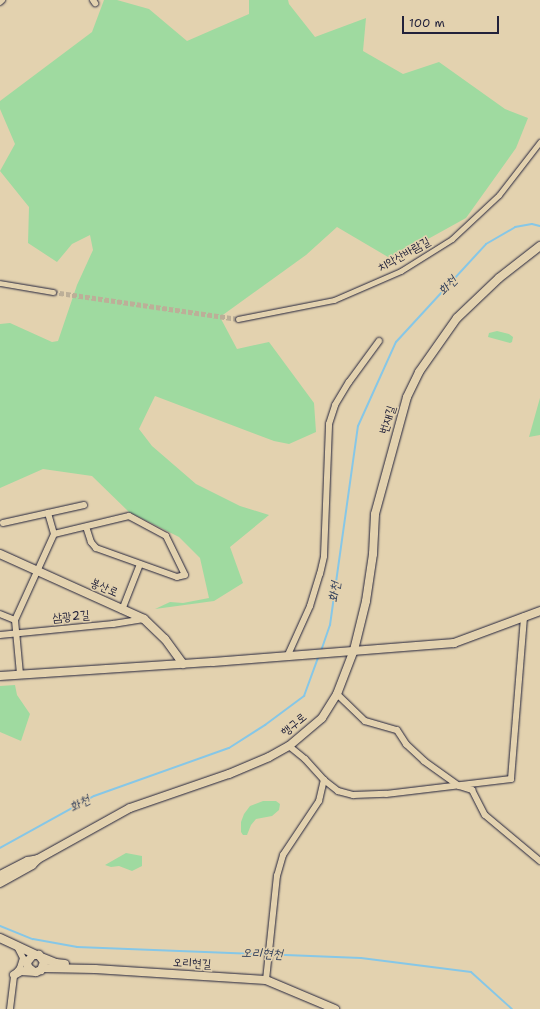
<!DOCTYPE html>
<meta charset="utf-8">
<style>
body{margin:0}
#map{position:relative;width:540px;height:1009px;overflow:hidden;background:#e3d2af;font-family:"Shantell Sans","Poor Story",sans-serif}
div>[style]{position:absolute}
.green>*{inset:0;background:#9fdaa0}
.stream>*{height:2px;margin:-1px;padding:0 1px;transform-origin:1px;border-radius:1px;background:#86c7e7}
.pedestrian-tunnel>*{height:4.5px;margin-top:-2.25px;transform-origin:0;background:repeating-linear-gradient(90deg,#bcaf98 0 4.5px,transparent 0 6.5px)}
.roads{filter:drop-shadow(0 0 1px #22223b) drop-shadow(0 0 1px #22223b)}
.pedestrian>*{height:4.5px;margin:-2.25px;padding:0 2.25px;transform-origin:2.25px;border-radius:2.25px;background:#e3d2af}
.minor>*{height:6px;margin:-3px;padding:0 3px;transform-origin:3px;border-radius:3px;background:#e3d2af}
.tertiary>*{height:8px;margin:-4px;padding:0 4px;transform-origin:4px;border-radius:4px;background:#e3d2af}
span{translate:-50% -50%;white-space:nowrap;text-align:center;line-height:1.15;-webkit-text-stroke:3px #e3d2af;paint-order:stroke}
.street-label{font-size:12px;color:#22223b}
.water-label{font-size:13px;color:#36435d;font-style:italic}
.scale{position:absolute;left:402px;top:16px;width:97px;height:18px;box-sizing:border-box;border:2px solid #22223b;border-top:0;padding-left:5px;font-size:12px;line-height:14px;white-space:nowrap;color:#22223b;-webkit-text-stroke:3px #e3d2af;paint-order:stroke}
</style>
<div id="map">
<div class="green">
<i style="clip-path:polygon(104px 0,117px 0,149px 9px,187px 41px,249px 14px,249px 0,288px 0,289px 4px,315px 37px,366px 18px,363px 51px,403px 74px,439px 62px,505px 109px,528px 118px,516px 148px,466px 218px,428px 239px,388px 257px,337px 227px,306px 255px,220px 317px,237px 349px,269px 342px,314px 403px,316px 432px,289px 444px,274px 441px,155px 396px,139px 429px,152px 446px,196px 484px,240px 506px,269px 515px,230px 547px,243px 583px,214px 601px,155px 609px,170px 602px,183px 603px,209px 598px,200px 558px,179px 537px,129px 512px,92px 476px,43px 469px,0 488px,0 324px,10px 323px,52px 342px,58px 341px,77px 285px,93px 250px,90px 235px,72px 244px,57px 262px,28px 243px,29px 207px,0 171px,15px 144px,0 109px,0 101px,92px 32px)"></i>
<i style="clip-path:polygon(497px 331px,509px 334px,513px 337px,512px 342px,510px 343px,488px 337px,489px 333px)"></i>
<i style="clip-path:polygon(540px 398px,540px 435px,529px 437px)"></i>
<i style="clip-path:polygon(15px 685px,17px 695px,30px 714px,21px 741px,0 732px,0 686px)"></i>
<i style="clip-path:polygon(263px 801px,276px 801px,280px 804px,279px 810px,272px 816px,256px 819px,251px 825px,247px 835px,243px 835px,241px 832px,241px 822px,244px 814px,250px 806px)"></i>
<i style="clip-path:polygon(126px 853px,142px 856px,142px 866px,132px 871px,119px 866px,111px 867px,105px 865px)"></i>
</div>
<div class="stream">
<i style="left:321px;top:651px;width:28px;rotate:-71deg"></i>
<i style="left:330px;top:625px;width:201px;rotate:-82deg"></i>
<i style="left:358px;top:426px;width:92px;rotate:-65.7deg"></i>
<i style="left:396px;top:342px;width:133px;rotate:-47.4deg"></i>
<i style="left:486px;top:244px;width:34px;rotate:-30deg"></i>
<i style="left:515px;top:227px;width:17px;rotate:-10deg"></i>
<i style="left:532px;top:224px;width:8px;rotate:14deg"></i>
<i style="left:0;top:848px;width:107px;rotate:-29deg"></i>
<i style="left:94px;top:796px;width:143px;rotate:-19.6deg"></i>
<i style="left:229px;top:748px;width:43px;rotate:-32.6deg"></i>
<i style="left:265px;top:725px;width:49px;rotate:-36.6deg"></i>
<i style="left:304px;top:696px;width:44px;rotate:-69.9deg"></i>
<i style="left:0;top:926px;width:35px;rotate:22deg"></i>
<i style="left:33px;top:939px;width:45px;rotate:10.3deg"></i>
<i style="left:77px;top:947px;width:284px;rotate:2.2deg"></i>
<i style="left:361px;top:958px;width:111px;rotate:7.3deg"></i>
<i style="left:471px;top:972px;width:55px;rotate:42.1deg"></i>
</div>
<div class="pedestrian-tunnel">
<i style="left:53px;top:292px;width:187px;rotate:8.3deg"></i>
</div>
<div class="roads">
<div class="pedestrian">
<i style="left:0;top:283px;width:54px;rotate:9.6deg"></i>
<i style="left:238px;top:319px;width:98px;rotate:-11.2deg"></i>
<i style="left:334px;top:300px;width:73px;rotate:-23.4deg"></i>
<i style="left:401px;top:271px;width:60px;rotate:-32.1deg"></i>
<i style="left:452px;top:239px;width:64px;rotate:-43.1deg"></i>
<i style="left:499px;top:195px;width:67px;rotate:-52.3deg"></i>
</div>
<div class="minor">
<i style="left:93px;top:0;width:4px;rotate:56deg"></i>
<i style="left:0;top:2px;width:3px;rotate:-45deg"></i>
<i style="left:3px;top:523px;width:83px;rotate:-12.5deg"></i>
<i style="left:54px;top:534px;width:77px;rotate:-13.5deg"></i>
<i style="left:129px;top:516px;width:42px;rotate:28.4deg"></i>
<i style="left:166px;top:536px;width:43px;rotate:64deg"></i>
<i style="left:185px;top:575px;width:8px;rotate:166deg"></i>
<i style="left:177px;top:577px;width:86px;rotate:-160.3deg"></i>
<i style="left:96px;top:548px;width:8px;rotate:-130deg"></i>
<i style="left:91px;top:542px;width:16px;rotate:-108deg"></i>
<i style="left:122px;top:610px;width:49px;rotate:-68.6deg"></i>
<i style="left:0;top:614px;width:16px;rotate:22deg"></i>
<i style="left:0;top:635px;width:114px;rotate:-5.6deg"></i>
<i style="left:113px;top:624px;width:31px;rotate:-9deg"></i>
<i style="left:287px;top:657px;width:56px;rotate:-65.7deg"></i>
<i style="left:310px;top:606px;width:34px;rotate:-73deg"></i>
<i style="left:320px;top:574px;width:18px;rotate:-77deg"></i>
<i style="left:324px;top:556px;width:132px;rotate:-87.8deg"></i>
<i style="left:329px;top:424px;width:20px;rotate:-72deg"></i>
<i style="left:335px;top:405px;width:27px;rotate:-59deg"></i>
<i style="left:349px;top:382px;width:51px;rotate:-53.8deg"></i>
<i style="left:20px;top:674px;width:54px;rotate:-95.3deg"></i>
<i style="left:15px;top:620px;width:94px;rotate:-65.6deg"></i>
<i style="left:54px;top:534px;width:22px;rotate:-106deg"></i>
<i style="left:337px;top:694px;width:39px;rotate:44deg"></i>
<i style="left:365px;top:721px;width:33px;rotate:16deg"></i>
<i style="left:397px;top:730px;width:17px;rotate:57deg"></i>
<i style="left:406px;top:744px;width:25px;rotate:43deg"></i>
<i style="left:424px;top:761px;width:43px;rotate:35.5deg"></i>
<i style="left:459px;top:786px;width:14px;rotate:17deg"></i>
<i style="left:472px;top:790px;width:28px;rotate:63deg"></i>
<i style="left:485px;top:815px;width:72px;rotate:39.9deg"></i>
<i style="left:324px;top:780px;width:18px;rotate:38deg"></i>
<i style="left:338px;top:791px;width:16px;rotate:15deg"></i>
<i style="left:353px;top:795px;width:33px;rotate:-2deg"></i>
<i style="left:386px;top:794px;width:126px;rotate:-6.8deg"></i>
<i style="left:511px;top:779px;width:163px;rotate:-85.4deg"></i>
<i style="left:266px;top:980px;width:105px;rotate:-84deg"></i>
<i style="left:277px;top:876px;width:22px;rotate:-74deg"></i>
<i style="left:283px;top:855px;width:65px;rotate:-56.3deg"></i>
<i style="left:319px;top:801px;width:22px;rotate:-77deg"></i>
<i style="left:324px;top:780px;width:28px;rotate:-132deg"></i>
<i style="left:305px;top:759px;width:21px;rotate:-141deg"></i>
<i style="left:10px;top:1009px;width:34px;rotate:-83deg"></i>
<i style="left:14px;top:975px;width:9px;rotate:-49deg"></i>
<i style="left:20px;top:968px;width:10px;rotate:-73deg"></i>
<i style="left:23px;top:958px;width:13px;rotate:-117deg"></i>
</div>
<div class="tertiary">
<i style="left:0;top:554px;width:158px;rotate:24.3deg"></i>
<i style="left:144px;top:619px;width:29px;rotate:44deg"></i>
<i style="left:165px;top:639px;width:31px;rotate:54deg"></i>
<i style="left:0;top:676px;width:213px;rotate:-3.8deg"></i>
<i style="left:213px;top:662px;width:242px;rotate:-4.5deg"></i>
<i style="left:454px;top:643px;width:92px;rotate:-20.4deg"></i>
<i style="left:0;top:875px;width:31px;rotate:-27deg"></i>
<i style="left:28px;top:861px;width:10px;rotate:-11deg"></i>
<i style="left:0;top:883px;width:37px;rotate:-29deg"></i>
<i style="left:32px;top:865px;width:8px;rotate:-45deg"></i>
<i style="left:38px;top:859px;width:105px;rotate:-29deg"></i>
<i style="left:130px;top:808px;width:105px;rotate:-19deg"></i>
<i style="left:229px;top:774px;width:43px;rotate:-23deg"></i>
<i style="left:269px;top:757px;width:23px;rotate:-29deg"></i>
<i style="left:289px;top:746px;width:43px;rotate:-40.3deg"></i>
<i style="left:322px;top:718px;width:28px;rotate:-58deg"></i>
<i style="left:337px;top:694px;width:47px;rotate:-68.9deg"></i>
<i style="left:354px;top:650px;width:50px;rotate:-76.2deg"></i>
<i style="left:366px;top:601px;width:48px;rotate:-81.5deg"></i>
<i style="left:373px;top:554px;width:40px;rotate:-87.1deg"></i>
<i style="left:375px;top:514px;width:121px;rotate:-74.7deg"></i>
<i style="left:407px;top:397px;width:28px;rotate:-64deg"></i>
<i style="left:419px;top:372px;width:66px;rotate:-54.9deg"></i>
<i style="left:457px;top:318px;width:58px;rotate:-43.6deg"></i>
<i style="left:499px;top:278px;width:52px;rotate:-38deg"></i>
<i style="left:0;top:938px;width:40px;rotate:25deg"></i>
<i style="left:41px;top:957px;width:16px;rotate:22deg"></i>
<i style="left:56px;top:963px;width:9px;rotate:6deg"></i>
<i style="left:43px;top:968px;width:52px;rotate:1.1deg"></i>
<i style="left:95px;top:969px;width:171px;rotate:3.7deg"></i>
<i style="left:266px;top:980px;width:75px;rotate:22.8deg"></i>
<i style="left:14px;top:975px;width:8px;rotate:-30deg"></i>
<i style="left:21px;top:971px;width:15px;rotate:4deg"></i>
<i style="left:36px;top:972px;width:5px;rotate:-22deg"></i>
<i style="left:41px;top:970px;width:9px;rotate:-69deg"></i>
<i style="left:44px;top:962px;width:9px;rotate:-126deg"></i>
<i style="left:39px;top:955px;width:6px;rotate:180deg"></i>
<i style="left:33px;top:955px;width:9px;rotate:131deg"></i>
<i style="left:27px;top:962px;width:5px;rotate:79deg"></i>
<i style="left:28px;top:967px;width:6px;rotate:39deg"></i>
</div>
</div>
<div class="street-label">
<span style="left:404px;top:255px;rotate:-29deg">치악산바람길</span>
<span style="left:388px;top:420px;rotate:-73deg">번재길</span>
<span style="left:104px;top:588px;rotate:24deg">봉산로</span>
<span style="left:71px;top:617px;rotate:-5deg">삼광2길</span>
<span style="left:294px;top:725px;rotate:-39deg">행구로</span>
<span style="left:192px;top:964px;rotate:3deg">오리현길</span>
</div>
<div class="water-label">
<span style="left:448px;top:286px;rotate:-47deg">화천</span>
<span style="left:335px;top:592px;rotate:-82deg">화천</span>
<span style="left:80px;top:804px;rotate:-29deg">화천</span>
<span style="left:262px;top:954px;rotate:2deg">오리현천</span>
</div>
<div class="scale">100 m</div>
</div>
